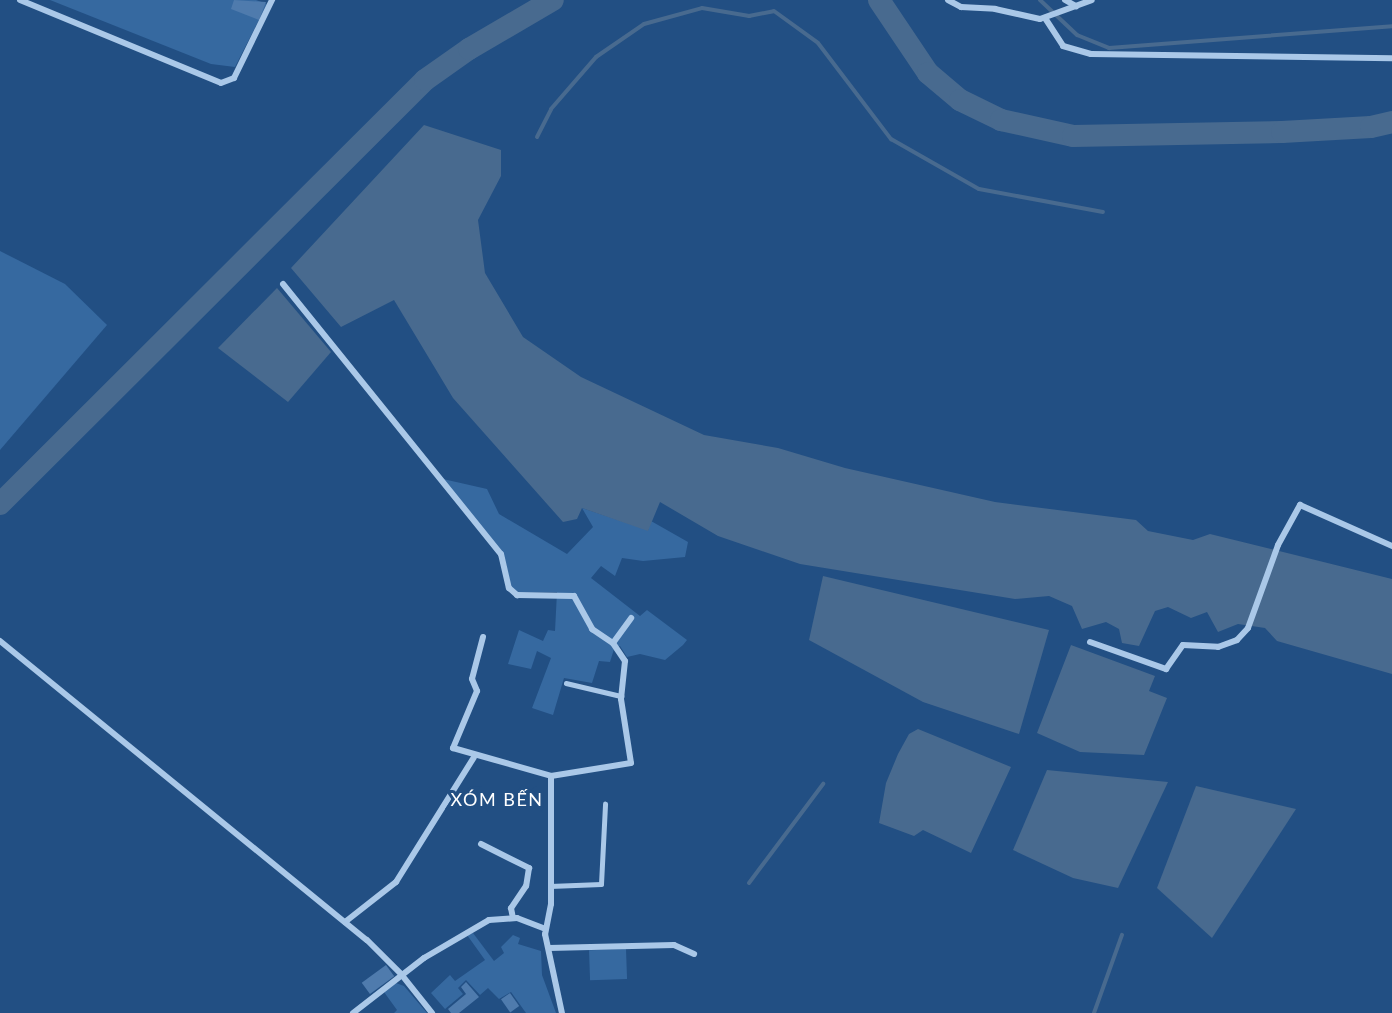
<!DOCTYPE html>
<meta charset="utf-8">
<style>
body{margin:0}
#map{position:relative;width:1392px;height:1013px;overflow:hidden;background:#224f83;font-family:Lato,sans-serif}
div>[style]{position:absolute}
.green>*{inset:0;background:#3669a0;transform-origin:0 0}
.water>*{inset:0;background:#486a8f}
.stream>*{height:4px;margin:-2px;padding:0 2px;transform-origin:2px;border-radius:2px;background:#486a8f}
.river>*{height:22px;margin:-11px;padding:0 11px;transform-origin:11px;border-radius:11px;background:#486a8f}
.building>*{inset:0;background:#4f7bad;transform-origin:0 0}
.lane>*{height:4.5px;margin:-2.25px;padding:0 2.25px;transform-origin:2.25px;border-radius:2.25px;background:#aac8e8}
.street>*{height:6px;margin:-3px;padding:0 3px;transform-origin:3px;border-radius:3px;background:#aac8e8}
span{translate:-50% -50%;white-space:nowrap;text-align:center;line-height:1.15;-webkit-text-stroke:6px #224f83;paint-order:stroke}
.quarter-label{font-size:18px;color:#fff;letter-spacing:1.5px}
</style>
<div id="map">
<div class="green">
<i style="clip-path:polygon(50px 0,256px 0,267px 4px,235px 67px,211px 64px)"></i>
<i style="clip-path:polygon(0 251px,65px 284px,107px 325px,0 450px)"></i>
<i style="clip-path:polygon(443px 479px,487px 489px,499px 514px,567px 554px,593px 527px,582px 508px,648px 530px,651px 521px,688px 542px,685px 557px,643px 561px,622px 558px,615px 576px,601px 566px,591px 578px,640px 616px,647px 610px,687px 640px,683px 645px,665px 660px,640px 654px,627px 657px,620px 646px,614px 649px,610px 662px,599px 661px,592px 683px,564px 678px,553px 715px,532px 708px,551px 658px,537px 651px,531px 669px,508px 664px,519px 630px,543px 641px,548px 630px,555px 631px,557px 592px,518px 592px,511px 587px,506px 564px,440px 481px)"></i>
<i style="clip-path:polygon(473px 933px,494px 961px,504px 953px,501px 947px,513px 935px,520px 938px,518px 944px,541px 951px,542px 975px,556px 1013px,526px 1013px,511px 992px,499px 999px,488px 988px,480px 995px,466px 980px,458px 988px,463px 994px,445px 1009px,431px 993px,450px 975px,455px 981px,485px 960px,467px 935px)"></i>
<i style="left:626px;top:949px;width:30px;height:37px;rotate:88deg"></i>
<i style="clip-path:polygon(396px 983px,404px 986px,427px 1013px,394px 1013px,397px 1010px,384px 992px)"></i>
</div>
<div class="water">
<i style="clip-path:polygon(424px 125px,501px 150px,501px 176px,478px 220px,485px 273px,523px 337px,581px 377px,704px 435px,778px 448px,845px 468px,995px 502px,1136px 520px,1148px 531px,1193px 540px,1210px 534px,1392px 579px,1392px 674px,1277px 641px,1265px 628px,1238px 624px,1218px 632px,1207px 612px,1191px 618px,1168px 607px,1155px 611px,1139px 646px,1122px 643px,1119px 629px,1106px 622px,1082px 629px,1072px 606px,1049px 596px,1015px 599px,800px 564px,718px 536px,660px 502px,648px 531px,582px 508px,577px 519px,563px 522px,453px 398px,394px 300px,341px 327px,291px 268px)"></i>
<i style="clip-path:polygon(277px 288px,331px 352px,288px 402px,218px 348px)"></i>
<i style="clip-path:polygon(823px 576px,1049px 630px,1019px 734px,923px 702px,809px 640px)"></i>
<i style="clip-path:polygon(1071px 645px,1155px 676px,1149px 691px,1167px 698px,1144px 755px,1080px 752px,1037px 733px)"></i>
<i style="clip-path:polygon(918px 729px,1011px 767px,971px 853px,923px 830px,914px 836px,879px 823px,886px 783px,898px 754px,909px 734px)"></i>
<i style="clip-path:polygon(1047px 770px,1168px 782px,1118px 888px,1073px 878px,1013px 850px)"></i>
<i style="clip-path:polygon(1196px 786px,1296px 809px,1212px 938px,1157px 888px)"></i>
</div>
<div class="stream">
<i style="left:1040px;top:0;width:51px;rotate:43.4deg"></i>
<i style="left:1077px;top:35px;width:35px;rotate:22deg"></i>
<i style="left:1109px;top:48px;width:284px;rotate:-4.4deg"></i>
<i style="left:537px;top:137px;width:31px;rotate:-63deg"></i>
<i style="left:551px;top:109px;width:69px;rotate:-49.1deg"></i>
<i style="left:596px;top:57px;width:58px;rotate:-34.5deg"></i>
<i style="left:644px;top:24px;width:60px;rotate:-15.4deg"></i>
<i style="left:702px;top:8px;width:48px;rotate:9.7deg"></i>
<i style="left:749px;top:16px;width:25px;rotate:-11deg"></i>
<i style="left:774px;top:11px;width:54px;rotate:36deg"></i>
<i style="left:818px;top:43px;width:121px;rotate:52.8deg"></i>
<i style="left:891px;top:139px;width:101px;rotate:29.6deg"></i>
<i style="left:979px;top:189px;width:126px;rotate:10.5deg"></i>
<i style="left:749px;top:883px;width:124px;rotate:-53.2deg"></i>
<i style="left:1094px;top:1013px;width:83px;rotate:-70.3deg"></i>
</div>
<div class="river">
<i style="left:879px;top:0;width:88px;rotate:56.1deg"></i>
<i style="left:928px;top:73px;width:42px;rotate:40.2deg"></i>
<i style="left:960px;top:100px;width:46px;rotate:26deg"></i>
<i style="left:1001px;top:120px;width:74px;rotate:12.5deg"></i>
<i style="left:1073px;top:136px;width:209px;rotate:-1.1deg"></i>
<i style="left:1282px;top:132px;width:89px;rotate:-3.2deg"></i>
<i style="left:1371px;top:127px;width:22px;rotate:-13deg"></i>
<i style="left:0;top:504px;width:600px;rotate:-44.93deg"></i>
<i style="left:425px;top:80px;width:54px;rotate:-35.2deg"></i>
<i style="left:469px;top:49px;width:97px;rotate:-30.3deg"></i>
</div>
<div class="building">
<i style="clip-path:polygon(234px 0,266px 2px,259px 20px,231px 9px)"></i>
<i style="left:386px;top:965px;width:14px;height:30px;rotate:54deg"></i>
<i style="clip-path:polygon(466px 982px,479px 997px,459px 1013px,451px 1013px,448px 1009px,466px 994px,461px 987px)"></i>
<i style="left:510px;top:993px;width:16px;height:11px;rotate:55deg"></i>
</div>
<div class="lane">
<i style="left:566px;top:683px;width:57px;rotate:13.3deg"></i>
<i style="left:550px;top:886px;width:51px;rotate:-2.2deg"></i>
<i style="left:601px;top:884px;width:80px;rotate:-87.1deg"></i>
</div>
<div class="street">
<i style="left:20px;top:0;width:217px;rotate:22.4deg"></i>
<i style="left:221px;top:83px;width:14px;rotate:-21deg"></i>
<i style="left:234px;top:78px;width:87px;rotate:-64deg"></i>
<i style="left:948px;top:0;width:15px;rotate:28deg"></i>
<i style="left:961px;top:7px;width:34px;rotate:3deg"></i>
<i style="left:995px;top:9px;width:46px;rotate:12.5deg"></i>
<i style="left:1040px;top:19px;width:55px;rotate:-20.1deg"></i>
<i style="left:1065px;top:0;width:13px;rotate:29deg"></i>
<i style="left:1045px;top:18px;width:33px;rotate:57deg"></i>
<i style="left:1063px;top:46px;width:29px;rotate:16deg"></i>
<i style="left:1091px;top:54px;width:301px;rotate:0.8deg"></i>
<i style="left:283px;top:284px;width:347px;rotate:51.1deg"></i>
<i style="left:501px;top:554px;width:35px;rotate:77deg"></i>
<i style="left:509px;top:588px;width:11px;rotate:41deg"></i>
<i style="left:517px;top:595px;width:57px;rotate:1deg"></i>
<i style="left:574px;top:596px;width:38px;rotate:61deg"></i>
<i style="left:592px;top:629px;width:25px;rotate:34deg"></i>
<i style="left:483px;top:637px;width:43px;rotate:104.7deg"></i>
<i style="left:472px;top:679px;width:13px;rotate:67deg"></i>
<i style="left:477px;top:691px;width:62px;rotate:112.8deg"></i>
<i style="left:453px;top:748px;width:102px;rotate:15.9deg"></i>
<i style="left:551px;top:776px;width:81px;rotate:-9.2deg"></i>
<i style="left:631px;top:763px;width:65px;rotate:-98.9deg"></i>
<i style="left:621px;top:699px;width:38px;rotate:-84deg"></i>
<i style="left:625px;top:661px;width:22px;rotate:-124deg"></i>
<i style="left:613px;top:643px;width:31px;rotate:-54deg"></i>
<i style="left:0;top:641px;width:473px;rotate:39.2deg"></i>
<i style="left:367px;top:940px;width:48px;rotate:45deg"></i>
<i style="left:401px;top:974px;width:50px;rotate:51.5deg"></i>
<i style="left:1090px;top:642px;width:81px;rotate:19.6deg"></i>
<i style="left:1166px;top:669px;width:29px;rotate:-55deg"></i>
<i style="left:1183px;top:645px;width:35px;rotate:3deg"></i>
<i style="left:1218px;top:647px;width:20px;rotate:-20deg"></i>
<i style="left:1237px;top:640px;width:16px;rotate:-47deg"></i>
<i style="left:1248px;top:628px;width:88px;rotate:-70.1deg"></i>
<i style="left:1278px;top:545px;width:46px;rotate:-61.2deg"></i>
<i style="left:1300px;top:505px;width:101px;rotate:24deg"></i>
<i style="left:551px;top:776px;width:128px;rotate:90deg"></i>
<i style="left:551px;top:904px;width:31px;rotate:101deg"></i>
<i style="left:545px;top:934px;width:81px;rotate:77.9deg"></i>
<i style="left:481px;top:844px;width:54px;rotate:26.6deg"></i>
<i style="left:529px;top:868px;width:18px;rotate:99deg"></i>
<i style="left:526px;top:886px;width:27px;rotate:124deg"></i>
<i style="left:511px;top:908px;width:10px;rotate:79deg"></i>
<i style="left:345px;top:922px;width:65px;rotate:-38.1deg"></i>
<i style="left:396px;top:882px;width:147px;rotate:-58deg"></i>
<i style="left:549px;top:948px;width:125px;rotate:-1.4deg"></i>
<i style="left:674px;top:945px;width:22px;rotate:24deg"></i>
<i style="left:353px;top:1013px;width:90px;rotate:-37.8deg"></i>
<i style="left:424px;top:958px;width:75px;rotate:-30.3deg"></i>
<i style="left:489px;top:920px;width:28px;rotate:-4deg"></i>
<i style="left:517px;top:918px;width:30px;rotate:21deg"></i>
</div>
<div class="quarter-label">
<span style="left:497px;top:799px">XÓM BẾN</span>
</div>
</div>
